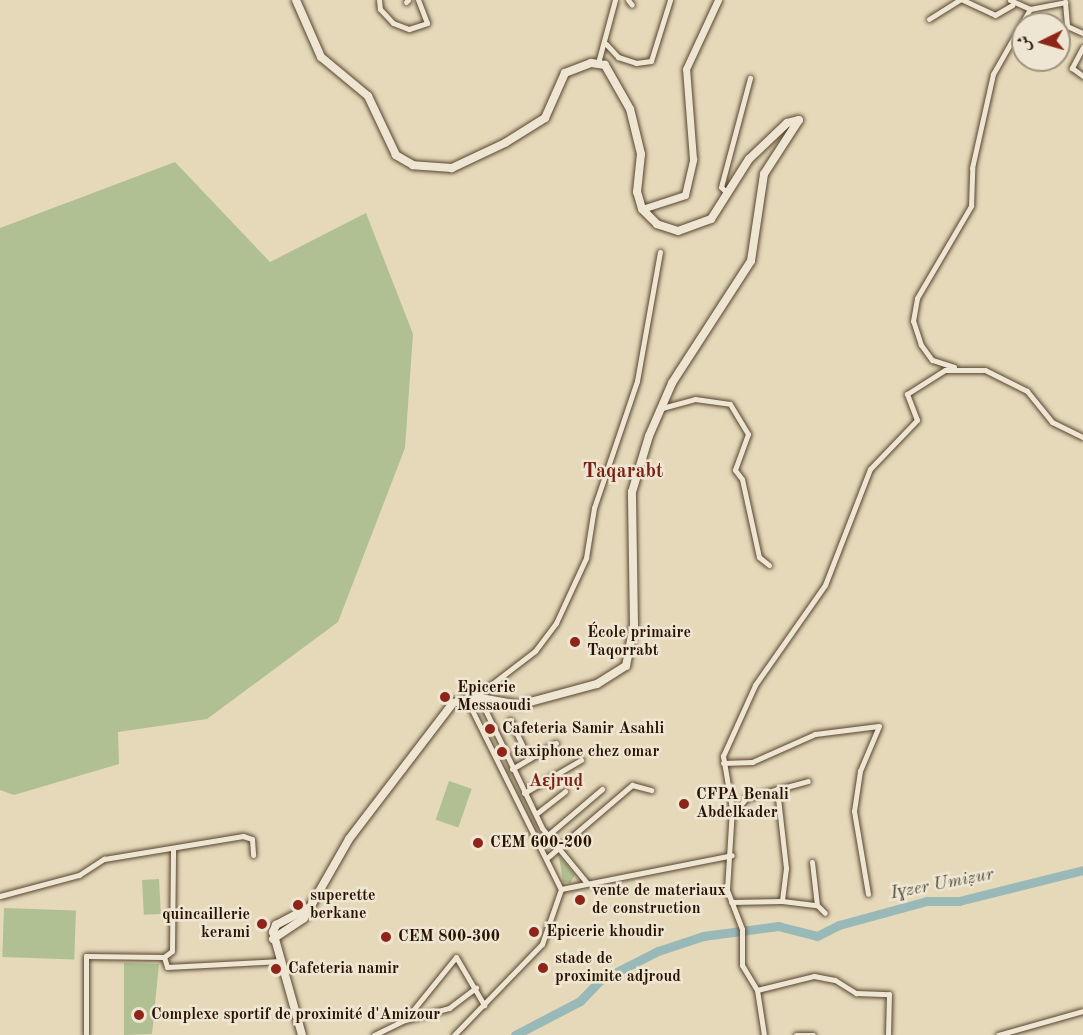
<!DOCTYPE html>
<meta charset="utf-8">
<style>
body{margin:0}
#map{position:relative;width:1083px;height:1035px;overflow:hidden;background:#e5d9ba;font-family:"Old Standard TT",Amiri,serif}
div>[style]{position:absolute}
.green>*{inset:0;background:#b1c092;transform-origin:0 0}
.river>*{height:9px;margin:-4.5px;padding:0 4.5px;transform-origin:4.5px;border-radius:4.5px;background:#98b9b8}
.roads{filter:drop-shadow(0 0 2px #57442e) drop-shadow(0 0 2px #57442e)}
.minor>*{height:5px;margin:-2.5px;padding:0 2.5px;transform-origin:2.5px;border-radius:2.5px;background:#eee6d2}
.tertiary>*{height:7px;margin:-3.5px;padding:0 3.5px;transform-origin:3.5px;border-radius:3.5px;background:#eee6d2}
.secondary>*{height:8px;margin:-4px;padding:0 4px;transform-origin:4px;border-radius:4px;background:#eee6d2}
.dots>*{width:16px;height:16px;translate:-50% -50%;box-sizing:border-box;border:3px solid #eee6d2;border-radius:50%}
span{translate:-50% -50%;white-space:nowrap;text-align:center;line-height:1.15;-webkit-text-stroke:5px #eee6d2;paint-order:stroke}
.poi-label{font-size:16px;color:#281300;font-weight:700}
.left{translate:0 -50%;text-align:left}
.right{translate:-100% -50%;text-align:right}
.neighbourhood-label{font-size:18px;color:#7a1f14;font-weight:700}
.water-label{font-size:18px;color:#4f4d40;font-style:italic}
.quarter-label{font-size:20px;color:#7a1f14;font-weight:700}
.north{position:absolute;left:1011px;top:12px;width:60px;height:60px;box-sizing:border-box;background:#eee6d2;border:2px solid #9f927e;border-radius:50%;rotate:265deg;font-size:16px;font-weight:700;line-height:24px;text-align:center;color:#281300}
.north::after{content:'';display:block;margin:auto;width:21px;height:27px;background:#8f2418;clip-path:polygon(50% 0,100% 100%,50% 72%,0 100%)}
</style>
<div id="map">
<div class="green">
<i style="clip-path:polygon(175px 162px,270px 262px,366px 213px,413px 334px,405px 448px,338px 622px,207px 719px,118px 732px,119px 764px,14px 795px,0 790px,0 228px)"></i>
<i style="left:449px;top:781px;width:24px;height:41px;rotate:19deg"></i>
<i style="clip-path:polygon(559px 856px,575px 875px,570px 883px,563px 882px)"></i>
<i style="left:159px;top:879px;width:35px;height:17px;rotate:87deg"></i>
<i style="left:4px;top:908px;width:72px;height:49px;rotate:2deg"></i>
<i style="clip-path:polygon(124px 963px,159px 964px,152px 1034px,124px 1035px)"></i>
</div>
<div class="river">
<i style="left:515px;top:1035px;width:73px;rotate:-27.6deg"></i>
<i style="left:580px;top:1001px;width:28px;rotate:-46deg"></i>
<i style="left:599px;top:981px;width:66px;rotate:-27deg"></i>
<i style="left:658px;top:951px;width:47px;rotate:-18.4deg"></i>
<i style="left:703px;top:936px;width:76px;rotate:-7.6deg"></i>
<i style="left:778px;top:926px;width:40px;rotate:14.4deg"></i>
<i style="left:817px;top:936px;width:25px;rotate:-27deg"></i>
<i style="left:839px;top:925px;width:91px;rotate:-15.3deg"></i>
<i style="left:927px;top:901px;width:32px"></i>
<i style="left:959px;top:901px;width:128px;rotate:-14deg"></i>
</div>
<div class="roads">
<div class="minor">
<i style="left:379px;top:0;width:9px;rotate:84deg"></i>
<i style="left:380px;top:9px;width:19px;rotate:47deg"></i>
<i style="left:393px;top:23px;width:17px;rotate:21deg"></i>
<i style="left:409px;top:29px;width:19px;rotate:-18deg"></i>
<i style="left:427px;top:23px;width:25px;rotate:-111deg"></i>
<i style="left:628px;top:0;width:6px;rotate:51deg"></i>
<i style="left:963px;top:0;width:35px;rotate:25deg"></i>
<i style="left:995px;top:15px;width:20px;rotate:-30deg"></i>
<i style="left:1010px;top:0;width:22px;rotate:24deg"></i>
<i style="left:1030px;top:9px;width:36px;rotate:-11deg"></i>
<i style="left:1065px;top:2px;width:24px;rotate:85deg"></i>
<i style="left:1067px;top:26px;width:17px;rotate:24deg"></i>
<i style="left:406px;top:2px;width:3px;rotate:-45deg"></i>
<i style="left:929px;top:19px;width:36px;rotate:-32deg"></i>
<i style="left:606px;top:44px;width:18px;rotate:47deg"></i>
<i style="left:618px;top:57px;width:19px;rotate:18deg"></i>
<i style="left:636px;top:63px;width:15px;rotate:-8deg"></i>
<i style="left:651px;top:61px;width:64px;rotate:-72.7deg"></i>
<i style="left:1083px;top:47px;width:24px;rotate:118deg"></i>
<i style="left:1072px;top:68px;width:14px;rotate:36deg"></i>
<i style="left:598px;top:63px;width:65px;rotate:-74.9deg"></i>
<i style="left:727px;top:193px;width:8px;rotate:-135deg"></i>
<i style="left:721px;top:187px;width:113px;rotate:-75.1deg"></i>
<i style="left:954px;top:367px;width:23px;rotate:-162deg"></i>
<i style="left:932px;top:360px;width:19px;rotate:-126deg"></i>
<i style="left:921px;top:345px;width:25px;rotate:-108deg"></i>
<i style="left:913px;top:321px;width:23px;rotate:-80deg"></i>
<i style="left:917px;top:298px;width:107px;rotate:-59.6deg"></i>
<i style="left:971px;top:206px;width:38px;rotate:-88deg"></i>
<i style="left:972px;top:168px;width:96px;rotate:-77.4deg"></i>
<i style="left:993px;top:74px;width:75px;rotate:-60.4deg"></i>
<i style="left:662px;top:408px;width:34px;rotate:-15deg"></i>
<i style="left:695px;top:399px;width:35px;rotate:8deg"></i>
<i style="left:730px;top:404px;width:35px;rotate:59deg"></i>
<i style="left:748px;top:434px;width:38px;rotate:110deg"></i>
<i style="left:735px;top:470px;width:11px;rotate:52deg"></i>
<i style="left:742px;top:479px;width:80px;rotate:77.7deg"></i>
<i style="left:759px;top:557px;width:13px;rotate:39deg"></i>
<i style="left:475px;top:697px;width:76px;rotate:-37.5deg"></i>
<i style="left:535px;top:651px;width:35px;rotate:-53deg"></i>
<i style="left:556px;top:623px;width:72px;rotate:-65.2deg"></i>
<i style="left:586px;top:558px;width:51px;rotate:-80.9deg"></i>
<i style="left:594px;top:508px;width:134px;rotate:-71.3deg"></i>
<i style="left:637px;top:381px;width:131px;rotate:-79.9deg"></i>
<i style="left:466px;top:698px;width:213px;rotate:63.6deg"></i>
<i style="left:480px;top:699px;width:143px;rotate:64.3deg"></i>
<i style="left:542px;top:828px;width:71px;rotate:50.7deg"></i>
<i style="left:510px;top:720px;width:43px;rotate:64deg"></i>
<i style="left:723px;top:763px;width:29px;rotate:-2deg"></i>
<i style="left:752px;top:762px;width:69px;rotate:-24deg"></i>
<i style="left:815px;top:734px;width:64px;rotate:-7.1deg"></i>
<i style="left:879px;top:726px;width:49px;rotate:112.9deg"></i>
<i style="left:860px;top:771px;width:40px;rotate:98.5deg"></i>
<i style="left:854px;top:811px;width:84px;rotate:80.4deg"></i>
<i style="left:512px;top:769px;width:51px;rotate:-30.6deg"></i>
<i style="left:777px;top:789px;width:80px;rotate:83.5deg"></i>
<i style="left:786px;top:868px;width:33px;rotate:97deg"></i>
<i style="left:524px;top:793px;width:66px;rotate:-30.1deg"></i>
<i style="left:734px;top:813px;width:19px;rotate:-51deg"></i>
<i style="left:746px;top:798px;width:64px;rotate:-15.3deg"></i>
<i style="left:536px;top:814px;width:37px;rotate:-38deg"></i>
<i style="left:548px;top:835px;width:71px;rotate:-40.4deg"></i>
<i style="left:548px;top:857px;width:111px;rotate:-40.6deg"></i>
<i style="left:632px;top:785px;width:20px;rotate:15deg"></i>
<i style="left:812px;top:862px;width:43px;rotate:83.4deg"></i>
<i style="left:561px;top:889px;width:174px;rotate:-11.2deg"></i>
<i style="left:0;top:896px;width:82px;rotate:-14.9deg"></i>
<i style="left:79px;top:875px;width:30px;rotate:-33deg"></i>
<i style="left:104px;top:859px;width:141px;rotate:-9.4deg"></i>
<i style="left:243px;top:836px;width:9px;rotate:18deg"></i>
<i style="left:252px;top:839px;width:16px;rotate:86deg"></i>
<i style="left:731px;top:902px;width:51px;rotate:-1.1deg"></i>
<i style="left:782px;top:901px;width:35px;rotate:7deg"></i>
<i style="left:817px;top:905px;width:11px;rotate:45deg"></i>
<i style="left:164px;top:957px;width:10px;rotate:73deg"></i>
<i style="left:167px;top:967px;width:114px;rotate:-3deg"></i>
<i style="left:757px;top:990px;width:59px;rotate:-13.8deg"></i>
<i style="left:814px;top:976px;width:21px;rotate:11deg"></i>
<i style="left:835px;top:980px;width:25px;rotate:32deg"></i>
<i style="left:856px;top:993px;width:33px;rotate:2deg"></i>
<i style="left:889px;top:994px;width:41px;rotate:91.4deg"></i>
<i style="left:405px;top:1020px;width:46px;rotate:-15.3deg"></i>
<i style="left:449px;top:1008px;width:34px;rotate:-37deg"></i>
<i style="left:86px;top:1035px;width:79px;rotate:-90deg"></i>
<i style="left:86px;top:956px;width:78px;rotate:0.7deg"></i>
<i style="left:164px;top:957px;width:10px;rotate:-37deg"></i>
<i style="left:172px;top:951px;width:102px;rotate:-89.4deg"></i>
<i style="left:374px;top:1035px;width:34px;rotate:-26deg"></i>
<i style="left:405px;top:1020px;width:81px;rotate:-51deg"></i>
<i style="left:456px;top:957px;width:56px;rotate:59.7deg"></i>
<i style="left:454px;top:1035px;width:127px;rotate:-46deg"></i>
<i style="left:542px;top:944px;width:58px;rotate:-70.9deg"></i>
<i style="left:764px;top:1035px;width:46px;rotate:-98.8deg"></i>
<i style="left:757px;top:990px;width:29px;rotate:-121deg"></i>
<i style="left:742px;top:965px;width:36px;rotate:-90deg"></i>
<i style="left:742px;top:929px;width:42px;rotate:-111deg"></i>
<i style="left:727px;top:890px;width:81px;rotate:-86.5deg"></i>
<i style="left:732px;top:809px;width:54px;rotate:-99.6deg"></i>
<i style="left:723px;top:756px;width:78px;rotate:-65.7deg"></i>
<i style="left:755px;top:685px;width:122px;rotate:-55deg"></i>
<i style="left:825px;top:585px;width:124px;rotate:-68.8deg"></i>
<i style="left:870px;top:469px;width:68px;rotate:-46.2deg"></i>
<i style="left:917px;top:420px;width:28px;rotate:-111deg"></i>
<i style="left:907px;top:394px;width:45px;rotate:-32.3deg"></i>
<i style="left:945px;top:370px;width:40px"></i>
<i style="left:985px;top:370px;width:47px;rotate:26.6deg"></i>
<i style="left:1027px;top:391px;width:40px;rotate:51deg"></i>
<i style="left:1052px;top:422px;width:34px;rotate:26deg"></i>
<i style="left:796px;top:1035px;width:17px"></i>
<i style="left:998px;top:1035px;width:88px;rotate:-15.8deg"></i>
</div>
<div class="tertiary">
<i style="left:642px;top:209px;width:45px;rotate:-18deg"></i>
<i style="left:685px;top:195px;width:37px;rotate:-77deg"></i>
<i style="left:693px;top:159px;width:90px;rotate:-94.4deg"></i>
<i style="left:686px;top:69px;width:76px;rotate:-65.1deg"></i>
</div>
<div class="secondary">
<i style="left:273px;top:939px;width:37px;rotate:-34deg"></i>
<i style="left:304px;top:918px;width:91px;rotate:-60.3deg"></i>
<i style="left:349px;top:839px;width:171px;rotate:-52.6deg"></i>
<i style="left:453px;top:703px;width:23px;rotate:-15deg"></i>
<i style="left:475px;top:697px;width:45px;rotate:10.3deg"></i>
<i style="left:519px;top:705px;width:81px;rotate:-15.1deg"></i>
<i style="left:597px;top:684px;width:34px;rotate:-32deg"></i>
<i style="left:626px;top:666px;width:42px;rotate:-79deg"></i>
<i style="left:634px;top:625px;width:133px;rotate:-90.9deg"></i>
<i style="left:632px;top:492px;width:59px;rotate:-73.1deg"></i>
<i style="left:649px;top:436px;width:58px;rotate:-66.5deg"></i>
<i style="left:672px;top:383px;width:145px;rotate:-57.1deg"></i>
<i style="left:751px;top:261px;width:88px;rotate:-81.5deg"></i>
<i style="left:764px;top:174px;width:64px;rotate:-57.1deg"></i>
<i style="left:799px;top:120px;width:12px;rotate:166deg"></i>
<i style="left:787px;top:123px;width:52px;rotate:136.5deg"></i>
<i style="left:749px;top:159px;width:71px;rotate:122.3deg"></i>
<i style="left:711px;top:219px;width:35px;rotate:160deg"></i>
<i style="left:678px;top:231px;width:22px;rotate:-162deg"></i>
<i style="left:657px;top:224px;width:21px;rotate:-135deg"></i>
<i style="left:642px;top:209px;width:18px;rotate:-106deg"></i>
<i style="left:637px;top:192px;width:38px;rotate:-84deg"></i>
<i style="left:641px;top:154px;width:46px;rotate:-103.7deg"></i>
<i style="left:630px;top:109px;width:51px;rotate:-119.6deg"></i>
<i style="left:605px;top:65px;width:14px;rotate:-172deg"></i>
<i style="left:591px;top:63px;width:28px;rotate:159deg"></i>
<i style="left:565px;top:73px;width:49px;rotate:114deg"></i>
<i style="left:545px;top:118px;width:47px;rotate:148deg"></i>
<i style="left:505px;top:143px;width:59px;rotate:154.7deg"></i>
<i style="left:452px;top:168px;width:39px;rotate:-176deg"></i>
<i style="left:413px;top:165px;width:20px;rotate:-150deg"></i>
<i style="left:396px;top:155px;width:65px;rotate:-115.4deg"></i>
<i style="left:368px;top:96px;width:61px;rotate:-140.3deg"></i>
<i style="left:321px;top:57px;width:62px;rotate:-113.7deg"></i>
<i style="left:302px;top:1035px;width:107px;rotate:-105.7deg"></i>
<i style="left:273px;top:932px;width:8px;rotate:-67deg"></i>
<i style="left:276px;top:925px;width:38px;rotate:-28deg"></i>
</div>
</div>
<div class="dots">
<i style="left:575px;top:642px;background:#8f2418"></i>
<i style="left:445px;top:697px;background:#8f2418"></i>
<i style="left:490px;top:729px;background:#8f2418"></i>
<i style="left:502px;top:752px;background:#8f2418"></i>
<i style="left:684px;top:804px;background:#8f2418"></i>
<i style="left:478px;top:843px;background:#8f2418"></i>
<i style="left:580px;top:900px;background:#8f2418"></i>
<i style="left:298px;top:905px;background:#8f2418"></i>
<i style="left:262px;top:924px;background:#8f2418"></i>
<i style="left:534px;top:932px;background:#8f2418"></i>
<i style="left:386px;top:937px;background:#8f2418"></i>
<i style="left:543px;top:968px;background:#8f2418"></i>
<i style="left:276px;top:969px;background:#8f2418"></i>
<i style="left:139px;top:1015px;background:#8f2418"></i>
</div>
<div class="poi-label">
<span class="left" style="left:587px;top:642px">École primaire<br>Taqorrabt</span>
<span class="left" style="left:457px;top:697px">Epicerie<br>Messaoudi</span>
<span class="left" style="left:502px;top:729px">Cafeteria Samir Asahli</span>
<span class="left" style="left:514px;top:752px">taxiphone chez omar</span>
<span class="left" style="left:696px;top:804px">CFPA Benali<br>Abdelkader</span>
<span class="left" style="left:490px;top:843px">CEM 600-200</span>
<span class="left" style="left:592px;top:900px">vente de materiaux<br>de construction</span>
<span class="left" style="left:310px;top:905px">superette<br>berkane</span>
<span class="right" style="left:250px;top:924px">quincaillerie<br>kerami</span>
<span class="left" style="left:546px;top:932px">Epicerie khoudir</span>
<span class="left" style="left:398px;top:937px">CEM 800-300</span>
<span class="left" style="left:555px;top:968px">stade de<br>proximite adjroud</span>
<span class="left" style="left:288px;top:969px">Cafeteria namir</span>
<span class="left" style="left:151px;top:1015px">Complexe sportif de proximité d'Amizour</span>
</div>
<div class="neighbourhood-label">
<span style="left:556px;top:781px">Aɛjruḍ</span>
</div>
<div class="water-label">
<span style="left:942px;top:884px;rotate:-11deg">Iɣzer Umiẓur</span>
</div>
<div class="quarter-label">
<span style="left:623px;top:472px">Taqarabt</span>
</div>
<div class="north">ش</div>
</div>
